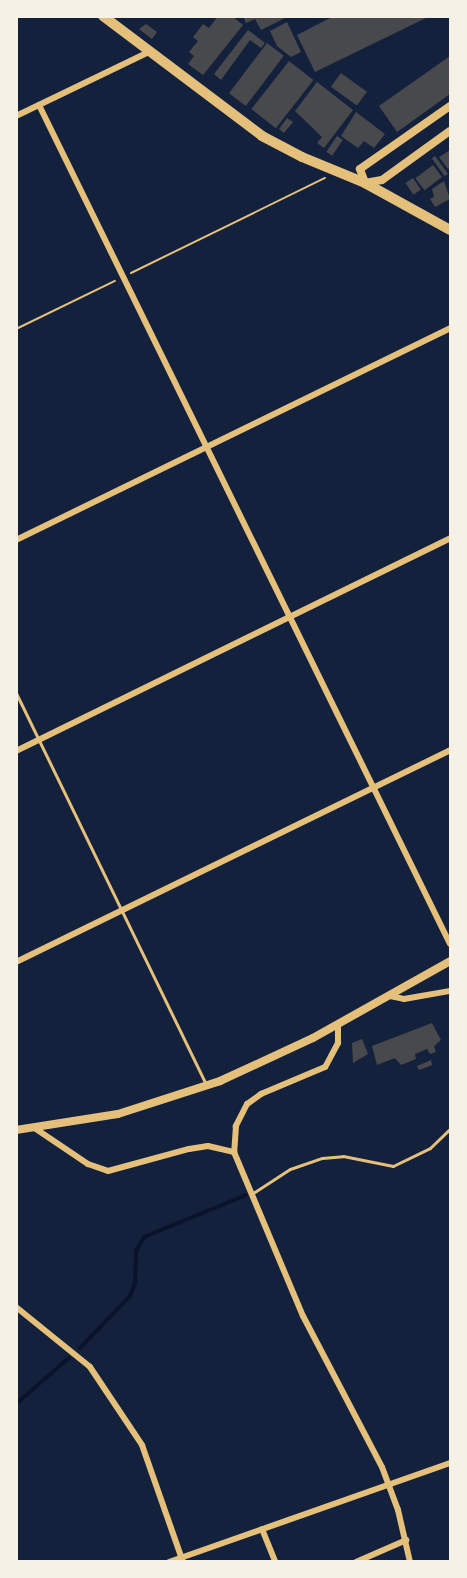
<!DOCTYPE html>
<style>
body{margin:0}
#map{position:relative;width:467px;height:1578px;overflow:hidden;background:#14213d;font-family:"PT Serif",serif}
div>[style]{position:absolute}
.stream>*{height:4px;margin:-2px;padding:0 2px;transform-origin:2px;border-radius:2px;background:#0b132b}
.building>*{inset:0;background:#48494c;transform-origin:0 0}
.path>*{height:2px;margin:-1px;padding:0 1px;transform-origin:1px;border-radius:1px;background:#e5c07b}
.service>*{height:3px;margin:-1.5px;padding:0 1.5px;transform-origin:1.5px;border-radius:1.5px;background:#e5c07b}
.minor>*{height:6px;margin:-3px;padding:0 3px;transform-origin:3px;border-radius:3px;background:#e5c07b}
.tertiary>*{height:8px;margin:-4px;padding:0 4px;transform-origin:4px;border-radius:4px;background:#e5c07b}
.primary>*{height:10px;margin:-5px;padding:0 5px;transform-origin:5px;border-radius:5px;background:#e5c07b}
span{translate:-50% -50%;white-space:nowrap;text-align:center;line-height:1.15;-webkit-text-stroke:6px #f6f1e7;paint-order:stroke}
.frame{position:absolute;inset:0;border:18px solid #f6f1e7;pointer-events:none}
</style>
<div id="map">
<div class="stream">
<i style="left:80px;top:1348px;width:72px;rotate:-46.1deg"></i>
<i style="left:130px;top:1296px;width:14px;rotate:-69deg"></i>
<i style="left:135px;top:1283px;width:32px;rotate:-88deg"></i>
<i style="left:136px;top:1251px;width:16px;rotate:-60deg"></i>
<i style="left:144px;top:1237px;width:110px;rotate:-22.4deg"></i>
<i style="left:16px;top:1404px;width:70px;rotate:-41deg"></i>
</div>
<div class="building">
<i style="clip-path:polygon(218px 16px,232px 16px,243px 25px,203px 75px,188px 64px,194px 56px,189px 52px,198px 41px,193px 37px,203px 24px,209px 28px)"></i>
<i style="clip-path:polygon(243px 16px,289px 16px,261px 30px,255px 19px,246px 23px)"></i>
<i style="clip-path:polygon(334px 16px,430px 16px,315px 72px,297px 35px)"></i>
<i style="clip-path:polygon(287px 22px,301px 52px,291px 57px,277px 46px,270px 31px)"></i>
<i style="clip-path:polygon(146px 24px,157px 32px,152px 39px,139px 29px)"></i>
<i style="clip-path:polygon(248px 30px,265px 43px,261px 48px,250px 40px,221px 80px,214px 74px)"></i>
<i style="left:267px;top:43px;width:21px;height:63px;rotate:37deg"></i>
<i style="clip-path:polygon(450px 56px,450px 94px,397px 132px,379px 106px)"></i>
<i style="left:289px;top:61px;width:31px;height:61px;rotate:38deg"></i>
<i style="left:341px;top:73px;width:32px;height:17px;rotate:36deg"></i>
<i style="clip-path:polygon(317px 82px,353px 110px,324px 148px,317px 143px,322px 137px,295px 111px)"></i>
<i style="clip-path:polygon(356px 112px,385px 134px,374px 148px,364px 141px,358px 148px,341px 136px)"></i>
<i style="clip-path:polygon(287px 118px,293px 122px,284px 133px,279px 129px)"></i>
<i style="left:337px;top:136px;width:7px;height:19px;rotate:34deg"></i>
<i style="clip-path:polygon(450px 150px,450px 168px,448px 169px,439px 157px)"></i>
<i style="left:435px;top:156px;width:22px;height:4px;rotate:54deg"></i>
<i style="left:433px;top:165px;width:15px;height:22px;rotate:53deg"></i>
<i style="left:413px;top:178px;width:14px;height:9px;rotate:56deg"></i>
<i style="clip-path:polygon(444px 181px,450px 199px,435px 207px,430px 199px,434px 197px,432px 189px)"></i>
<i style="clip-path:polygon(432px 1023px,441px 1040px,434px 1046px,436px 1052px,430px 1054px,427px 1049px,415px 1054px,416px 1059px,401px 1065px,395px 1058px,377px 1065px,372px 1046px)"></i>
<i style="clip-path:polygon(362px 1039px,368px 1054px,353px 1063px,352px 1043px)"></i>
<i style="clip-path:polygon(431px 1060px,432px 1065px,419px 1070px,417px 1066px)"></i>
</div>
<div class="path">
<i style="left:131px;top:273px;width:216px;rotate:-26.1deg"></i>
<i style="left:16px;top:329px;width:110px;rotate:-25.9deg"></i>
</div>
<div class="service">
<i style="left:16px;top:693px;width:435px;rotate:64.1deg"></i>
<i style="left:253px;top:1193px;width:44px;rotate:-33deg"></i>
<i style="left:290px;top:1169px;width:34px;rotate:-19deg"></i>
<i style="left:322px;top:1158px;width:21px;rotate:-5deg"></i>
<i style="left:343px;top:1156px;width:51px;rotate:11.3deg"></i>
<i style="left:393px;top:1166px;width:41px;rotate:-25.9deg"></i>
<i style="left:430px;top:1148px;width:28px;rotate:-44deg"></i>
</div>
<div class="minor">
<i style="left:39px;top:105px;width:934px;rotate:63.9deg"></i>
<i style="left:16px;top:116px;width:148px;rotate:-25.7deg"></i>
<i style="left:16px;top:540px;width:483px;rotate:-26deg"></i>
<i style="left:16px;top:751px;width:483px;rotate:-26.1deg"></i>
<i style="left:16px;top:962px;width:483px;rotate:-26deg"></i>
<i style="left:390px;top:996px;width:14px;rotate:12deg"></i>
<i style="left:404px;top:999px;width:47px;rotate:-9.9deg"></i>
<i style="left:338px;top:1024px;width:19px;rotate:90deg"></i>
<i style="left:338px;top:1043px;width:27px;rotate:118deg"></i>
<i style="left:325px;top:1067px;width:69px;rotate:157.1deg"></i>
<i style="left:261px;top:1094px;width:17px;rotate:144deg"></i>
<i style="left:247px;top:1104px;width:25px;rotate:117deg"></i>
<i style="left:236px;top:1126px;width:26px;rotate:94deg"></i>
<i style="left:234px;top:1152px;width:178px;rotate:67.2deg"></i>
<i style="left:303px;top:1316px;width:170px;rotate:62.4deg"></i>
<i style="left:382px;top:1467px;width:46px;rotate:69.6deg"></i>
<i style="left:398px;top:1510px;width:53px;rotate:77deg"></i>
<i style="left:36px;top:1129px;width:63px;rotate:33.9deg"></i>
<i style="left:88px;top:1164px;width:21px;rotate:19deg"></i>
<i style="left:108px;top:1171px;width:84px;rotate:-15.2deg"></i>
<i style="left:189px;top:1149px;width:19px;rotate:-9deg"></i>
<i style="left:208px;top:1146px;width:27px;rotate:13deg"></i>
<i style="left:16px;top:1307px;width:95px;rotate:39deg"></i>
<i style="left:90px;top:1367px;width:94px;rotate:56.3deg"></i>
<i style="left:142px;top:1445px;width:124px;rotate:70.7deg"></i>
<i style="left:262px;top:1529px;width:35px;rotate:68deg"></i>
<i style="left:169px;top:1562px;width:298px;rotate:-19.4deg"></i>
<i style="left:356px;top:1562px;width:55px;rotate:-23.7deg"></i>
</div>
<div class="tertiary">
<i style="left:450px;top:106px;width:110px;rotate:145deg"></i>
<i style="left:360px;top:169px;width:15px;rotate:70deg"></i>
<i style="left:365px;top:183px;width:17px;rotate:-10deg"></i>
<i style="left:382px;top:180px;width:84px;rotate:-35.8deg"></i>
<i style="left:16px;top:1130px;width:103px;rotate:-8.9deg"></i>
<i style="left:118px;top:1114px;width:107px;rotate:-17.9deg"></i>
<i style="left:220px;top:1081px;width:102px;rotate:-24.8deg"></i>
<i style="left:313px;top:1038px;width:157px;rotate:-29.3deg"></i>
</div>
<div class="primary">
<i style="left:103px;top:16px;width:199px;rotate:37deg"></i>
<i style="left:262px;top:136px;width:45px;rotate:27.7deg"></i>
<i style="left:302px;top:157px;width:68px;rotate:22.4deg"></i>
<i style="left:365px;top:183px;width:97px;rotate:28.9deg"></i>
</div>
<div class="frame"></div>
</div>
